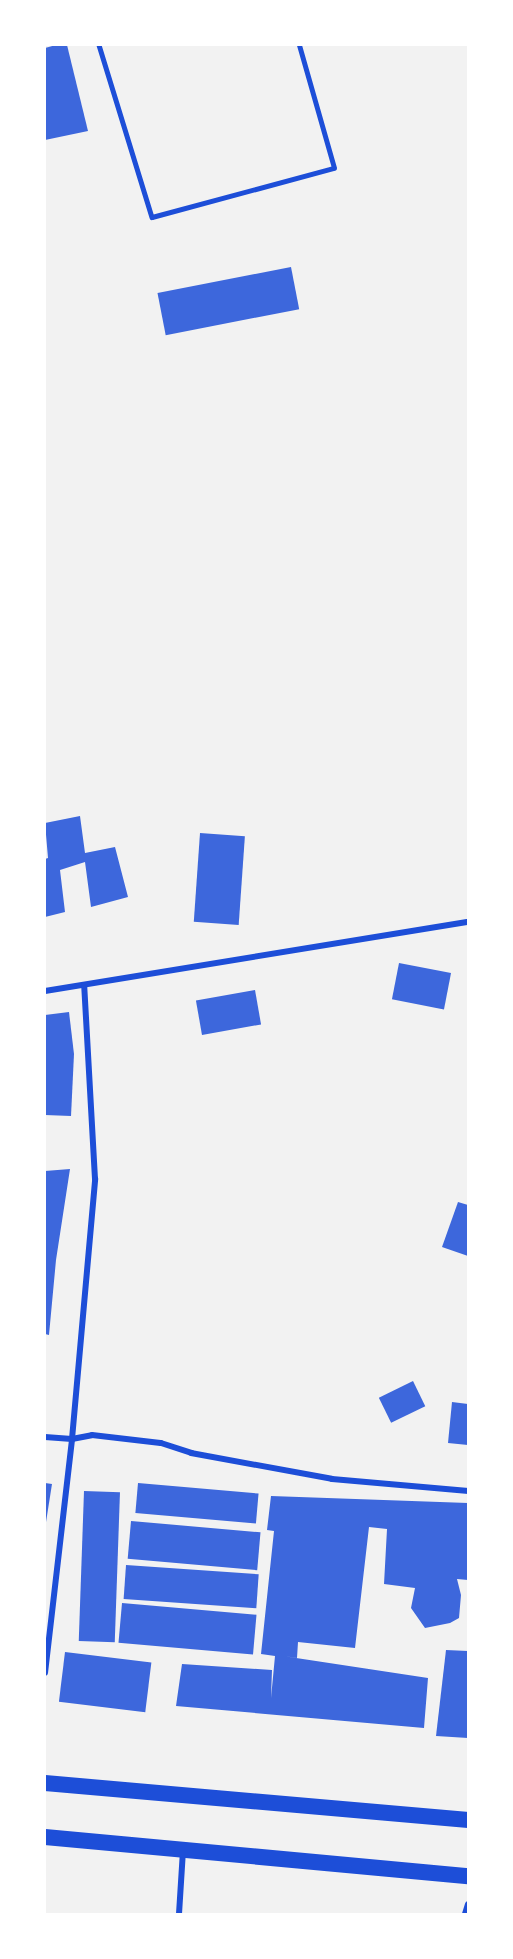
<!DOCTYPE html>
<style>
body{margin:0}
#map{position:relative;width:513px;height:1959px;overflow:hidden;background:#f2f2f2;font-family:"Archivo Narrow",sans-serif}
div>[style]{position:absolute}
.building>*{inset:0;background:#3d67dc;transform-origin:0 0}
.service>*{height:4.5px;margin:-2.25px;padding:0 2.25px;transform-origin:2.25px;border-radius:2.25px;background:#1d4ed8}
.minor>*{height:6px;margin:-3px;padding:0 3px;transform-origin:3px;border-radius:3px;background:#1d4ed8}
.trunk>*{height:16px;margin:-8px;padding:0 8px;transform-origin:8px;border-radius:8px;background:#1d4ed8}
span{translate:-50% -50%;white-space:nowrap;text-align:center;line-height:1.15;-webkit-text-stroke:4.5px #fff;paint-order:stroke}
.frame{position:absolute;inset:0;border:46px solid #fff;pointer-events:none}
</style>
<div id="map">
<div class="building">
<i style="clip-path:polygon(56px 45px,67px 45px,88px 131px,45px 140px,45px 48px)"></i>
<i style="left:291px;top:267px;width:43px;height:136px;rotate:79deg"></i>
<i style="clip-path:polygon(80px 816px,85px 853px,115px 847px,128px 897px,91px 907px,85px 862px,60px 870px,65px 912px,45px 917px,45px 859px,48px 858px,45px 823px)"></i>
<i style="left:200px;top:833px;width:45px;height:89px;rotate:4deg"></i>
<i style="left:399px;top:963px;width:53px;height:37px;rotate:11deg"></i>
<i style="left:255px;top:990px;width:35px;height:60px;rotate:80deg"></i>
<i style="clip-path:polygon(69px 1012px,74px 1054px,71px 1116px,45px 1115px,45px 1015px)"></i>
<i style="clip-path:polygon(70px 1169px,56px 1260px,49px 1335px,45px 1334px,45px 1171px)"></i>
<i style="clip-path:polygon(458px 1202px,468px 1205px,468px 1256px,442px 1247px)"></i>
<i style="left:413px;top:1381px;width:28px;height:38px;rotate:64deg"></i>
<i style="clip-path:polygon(452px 1402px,468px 1404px,468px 1445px,448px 1443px)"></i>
<i style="clip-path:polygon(45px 1483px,52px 1484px,46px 1522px,45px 1522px)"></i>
<i style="left:138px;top:1483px;width:121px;height:30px;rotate:5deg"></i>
<i style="left:84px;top:1491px;width:36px;height:150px;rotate:2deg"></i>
<i style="clip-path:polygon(271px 1496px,468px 1503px,468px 1580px,457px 1579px,461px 1595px,459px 1618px,450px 1623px,425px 1628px,411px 1608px,415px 1588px,384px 1584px,387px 1529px,369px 1527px,355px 1648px,298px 1642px,297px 1658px,283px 1656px,428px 1678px,424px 1728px,176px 1706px,182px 1664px,272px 1670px,271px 1698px,275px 1656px,261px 1654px,274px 1531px,267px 1530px)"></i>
<i style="left:131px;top:1521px;width:130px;height:38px;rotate:5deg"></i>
<i style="left:126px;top:1565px;width:133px;height:34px;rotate:4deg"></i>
<i style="left:122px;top:1603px;width:135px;height:40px;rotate:5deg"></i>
<i style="clip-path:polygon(446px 1650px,468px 1651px,468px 1738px,436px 1736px)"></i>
<i style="left:65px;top:1652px;width:87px;height:50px;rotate:7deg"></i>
</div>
<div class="service">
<i style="left:99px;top:45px;width:180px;rotate:72.9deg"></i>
<i style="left:152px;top:217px;width:188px;rotate:-15.1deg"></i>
<i style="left:334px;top:168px;width:128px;rotate:-105.9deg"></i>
</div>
<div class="minor">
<i style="left:45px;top:991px;width:429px;rotate:-9.3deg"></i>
<i style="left:45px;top:1437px;width:27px;rotate:4deg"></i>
<i style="left:72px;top:1439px;width:20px;rotate:-11deg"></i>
<i style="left:92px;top:1435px;width:69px;rotate:6.6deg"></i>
<i style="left:161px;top:1443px;width:32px;rotate:18deg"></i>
<i style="left:191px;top:1453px;width:143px;rotate:10.4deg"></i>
<i style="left:332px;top:1479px;width:137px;rotate:5deg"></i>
<i style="left:45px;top:1673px;width:236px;rotate:-83.4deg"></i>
<i style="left:72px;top:1439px;width:261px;rotate:-84.9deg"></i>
<i style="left:95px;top:1179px;width:194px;rotate:-93.2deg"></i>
<i style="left:179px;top:1914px;width:64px;rotate:-86.4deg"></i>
<i style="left:465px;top:1914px;width:10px;rotate:-73deg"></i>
</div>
<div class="trunk">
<i style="left:45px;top:1783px;width:425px;rotate:5deg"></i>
<i style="left:45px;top:1837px;width:425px;rotate:5.3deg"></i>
</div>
<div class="frame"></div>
</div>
